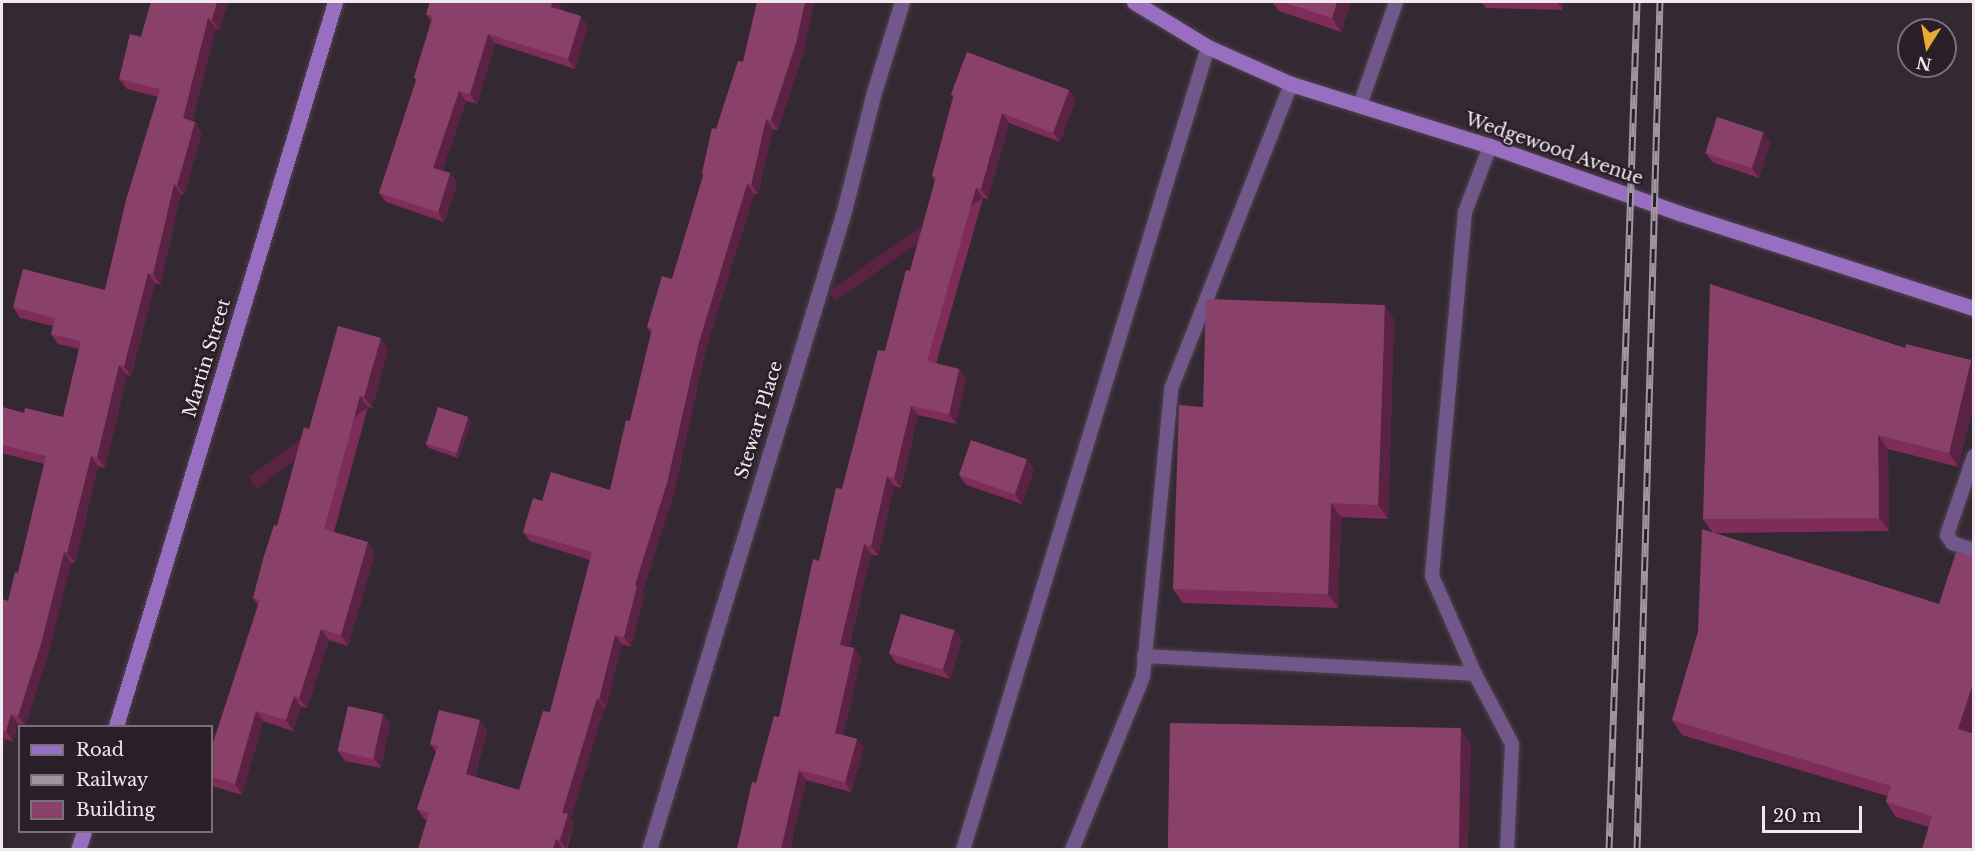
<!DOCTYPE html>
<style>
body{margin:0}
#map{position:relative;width:1975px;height:851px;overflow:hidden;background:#342833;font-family:"Libre Baskerville",serif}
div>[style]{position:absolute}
.roads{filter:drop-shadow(0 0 2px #4e434d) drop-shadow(0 0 2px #4e434d)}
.lane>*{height:14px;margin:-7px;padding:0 7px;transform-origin:7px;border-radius:7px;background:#72578a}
.street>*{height:15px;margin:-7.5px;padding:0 7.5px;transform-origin:7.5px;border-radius:7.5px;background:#72578a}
.secondary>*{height:15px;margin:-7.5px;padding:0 7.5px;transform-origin:7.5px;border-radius:7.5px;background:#996dbf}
.rail>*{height:7px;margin-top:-3.5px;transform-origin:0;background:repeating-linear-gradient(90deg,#2a1f29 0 14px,#a0969f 0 28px);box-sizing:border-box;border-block:2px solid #a0969f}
.wall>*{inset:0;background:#7e2d58}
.shaded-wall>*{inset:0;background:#5b2343;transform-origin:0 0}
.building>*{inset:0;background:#8a4169;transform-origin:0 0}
span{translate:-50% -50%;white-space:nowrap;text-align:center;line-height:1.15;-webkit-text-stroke:5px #2a1f29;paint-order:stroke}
.street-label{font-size:18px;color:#f1e9f0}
.frame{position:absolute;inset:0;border:3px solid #f1e9f0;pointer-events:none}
.legend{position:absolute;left:18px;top:725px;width:195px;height:108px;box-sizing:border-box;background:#2a1f29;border:2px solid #7a7079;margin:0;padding:8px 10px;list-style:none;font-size:18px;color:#f1e9f0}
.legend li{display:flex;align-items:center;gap:12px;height:30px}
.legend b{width:30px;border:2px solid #7a7079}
.north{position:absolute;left:1897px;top:18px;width:60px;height:60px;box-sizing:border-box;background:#2a1f29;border:2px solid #7a7079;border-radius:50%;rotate:191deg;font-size:16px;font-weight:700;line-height:24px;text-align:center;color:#f1e9f0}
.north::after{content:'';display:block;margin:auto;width:21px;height:27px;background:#e9ab37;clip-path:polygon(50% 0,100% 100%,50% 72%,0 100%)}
.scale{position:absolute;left:1762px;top:806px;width:100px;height:27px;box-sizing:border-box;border:3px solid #f1e9f0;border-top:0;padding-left:8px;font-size:18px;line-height:21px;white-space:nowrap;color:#f1e9f0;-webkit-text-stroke:4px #2a1f29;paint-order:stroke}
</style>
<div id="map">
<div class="roads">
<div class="lane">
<i style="left:1360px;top:105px;width:109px;rotate:-70.7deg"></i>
<i style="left:1490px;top:146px;width:71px;rotate:110.7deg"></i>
<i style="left:1465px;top:212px;width:365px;rotate:95.2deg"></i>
<i style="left:1432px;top:576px;width:107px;rotate:66.3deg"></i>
<i style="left:1475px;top:674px;width:79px;rotate:62.1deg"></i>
<i style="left:1512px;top:744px;width:106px;rotate:92.7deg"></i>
<i style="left:1974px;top:456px;width:83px;rotate:108.9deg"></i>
<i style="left:1947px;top:535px;width:9px;rotate:58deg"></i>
<i style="left:1952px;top:543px;width:23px;rotate:18deg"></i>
<i style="left:1144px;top:656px;width:331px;rotate:3.1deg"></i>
<i style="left:963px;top:850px;width:840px;rotate:-73.03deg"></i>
<i style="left:1072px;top:850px;width:187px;rotate:-67.7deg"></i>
<i style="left:1143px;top:677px;width:289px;rotate:-84.4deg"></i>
<i style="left:1171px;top:389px;width:328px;rotate:-68.5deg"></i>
</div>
<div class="street">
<i style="left:649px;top:850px;width:668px;rotate:-73.03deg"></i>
<i style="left:844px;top:211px;width:123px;rotate:-75.9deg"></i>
<i style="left:874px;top:92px;width:94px;rotate:-72.7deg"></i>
</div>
<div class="secondary">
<i style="left:1134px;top:2px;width:87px;rotate:31.3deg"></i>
<i style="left:1208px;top:47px;width:91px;rotate:24deg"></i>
<i style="left:1291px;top:84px;width:208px;rotate:17.3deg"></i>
<i style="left:1490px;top:146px;width:201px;rotate:19.5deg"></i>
<i style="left:1679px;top:213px;width:310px;rotate:17.9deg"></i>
<i style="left:116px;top:726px;width:756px;rotate:-73.17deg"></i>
<i style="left:78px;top:850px;width:19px;rotate:-72deg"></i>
</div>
</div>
<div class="rail">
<i style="left:1609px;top:850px;width:848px;rotate:-88.11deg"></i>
<i style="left:1637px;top:850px;width:848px;rotate:-88.45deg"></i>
</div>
<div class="wall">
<i style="clip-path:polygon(151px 2px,228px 2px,219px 30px,216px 28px,192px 121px,195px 122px,202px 133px,184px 195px,181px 194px,160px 285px,155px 283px,131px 376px,127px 375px,105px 468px,98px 466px,75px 563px,71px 562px,48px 654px,25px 726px,18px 724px,13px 742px,5px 739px,2px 750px,2px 599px,8px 601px,18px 573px,44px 464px,2px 453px,2px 407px,24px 413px,63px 417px,79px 349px,58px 344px,51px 334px,53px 326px,20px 318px,13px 307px,105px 290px,158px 97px,127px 89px,119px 79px,141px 37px)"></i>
<i style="clip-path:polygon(757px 2px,814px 2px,803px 53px,778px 130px,773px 129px,758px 194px,754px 194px,705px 352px,674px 493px,642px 593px,644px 595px,631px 647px,622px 644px,606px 708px,604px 708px,571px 818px,574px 824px,567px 849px,424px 819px,417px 809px,436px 752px,430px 744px,487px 730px,475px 777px,519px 790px,550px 712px,590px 560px,530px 541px,523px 532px,542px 501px,610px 490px,630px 421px,651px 333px,647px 327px,672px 279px,703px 176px,702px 173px,716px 129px,743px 62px)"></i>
<i style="clip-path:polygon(1272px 2px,1351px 2px,1341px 32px,1279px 11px)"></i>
<i style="clip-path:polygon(1481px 2px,1563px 2px,1563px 10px,1486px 8px)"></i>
<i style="clip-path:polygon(561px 6px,560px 9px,588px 26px,575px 69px,495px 43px,477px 104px,466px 101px,442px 171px,450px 173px,457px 183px,444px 222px,386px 202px,379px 193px,416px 80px,414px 78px,431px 21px,426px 14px)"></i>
<i style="clip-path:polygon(1069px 90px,1076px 100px,1060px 142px,1009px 123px,988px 199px,983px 198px,936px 364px,959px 369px,966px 379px,956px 424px,918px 415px,901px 488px,894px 486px,878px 556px,871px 554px,849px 647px,854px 648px,861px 658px,843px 735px,857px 739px,864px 748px,851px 792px,806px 780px,790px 849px,737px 849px,756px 783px,779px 717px,819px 561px,842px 489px,910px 271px,935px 181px,932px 176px,953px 97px,951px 94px)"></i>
<i style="clip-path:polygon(1770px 142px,1759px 178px,1712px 162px,1706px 153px)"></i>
<i style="clip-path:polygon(1394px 319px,1388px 519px,1341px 517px,1338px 608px,1183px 603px,1173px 589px,1203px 407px)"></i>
<i style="clip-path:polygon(1905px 348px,1971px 360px,1974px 364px,1974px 404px,1958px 467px,1888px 449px,1889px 531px,1714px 533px,1939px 604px,1974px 557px,1974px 727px,1929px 827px,1896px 817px,1886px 802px,1887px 796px,1682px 735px,1672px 720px,1698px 632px,1712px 532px,1703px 519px)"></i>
<i style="clip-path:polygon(388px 349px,372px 408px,368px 407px,334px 532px,375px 553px,348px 646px,329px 640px,307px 708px,301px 707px,293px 731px,263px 721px,242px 795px,212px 786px,212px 746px,258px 605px,253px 598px,277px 526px)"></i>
<i style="clip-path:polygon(471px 422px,458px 458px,429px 448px,425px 443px)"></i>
<i style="clip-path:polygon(1027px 459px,1034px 469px,1022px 504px,966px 485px,959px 475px)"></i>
<i style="clip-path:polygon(962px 640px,950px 679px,896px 663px,889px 653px)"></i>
<i style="clip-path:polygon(383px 714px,390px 723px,381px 768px,345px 761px,338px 751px)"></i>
</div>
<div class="shaded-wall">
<i style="clip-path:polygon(217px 2px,228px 2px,219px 30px,212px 19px)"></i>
<i style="clip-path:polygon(552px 2px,558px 2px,561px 6px,558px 16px,551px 7px)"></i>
<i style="clip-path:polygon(805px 2px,814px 2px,803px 53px,778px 130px,771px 120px)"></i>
<i style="clip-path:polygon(1337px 2px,1351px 2px,1341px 32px,1332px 18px)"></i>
<i style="clip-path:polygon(1557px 2px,1563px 2px,1563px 10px)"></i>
<i style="clip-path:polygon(581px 16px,588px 26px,575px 69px,568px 59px)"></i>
<i style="clip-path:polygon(208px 18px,216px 28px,190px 129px,183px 118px)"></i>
<i style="clip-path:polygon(488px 34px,495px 43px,477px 104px,470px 94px)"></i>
<i style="clip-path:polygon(1069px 90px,1076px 100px,1060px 142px,1053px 133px)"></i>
<i style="clip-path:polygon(459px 91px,466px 101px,440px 178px,433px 168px)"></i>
<i style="clip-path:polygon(1002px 113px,1009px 123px,988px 199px,981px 189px)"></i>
<i style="clip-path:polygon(766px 119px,773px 129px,758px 194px,751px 185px)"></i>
<i style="clip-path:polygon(195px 122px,202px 133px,184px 195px,177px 185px)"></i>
<i style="clip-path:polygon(1764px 132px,1770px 142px,1759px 178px,1752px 168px)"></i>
<i style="clip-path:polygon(450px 173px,457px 183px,444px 222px,438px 212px)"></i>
<i style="clip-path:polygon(174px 184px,181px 194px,160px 285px,153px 274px)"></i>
<i style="clip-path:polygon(747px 184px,754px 194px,705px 352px,674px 493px,642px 593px,644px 595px,631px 647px,624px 637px,635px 585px,699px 342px)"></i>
<i style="left:976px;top:188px;width:12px;height:180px;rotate:55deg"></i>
<i style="clip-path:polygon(148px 273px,155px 283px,131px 376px,124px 366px)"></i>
<i style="clip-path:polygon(1385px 305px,1394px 319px,1388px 519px,1378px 505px)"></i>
<i style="clip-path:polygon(381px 338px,388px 349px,372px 408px,364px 397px)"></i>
<i style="clip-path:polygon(1971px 360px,1974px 364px,1974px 404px,1958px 467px,1949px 453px)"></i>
<i style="clip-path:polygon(119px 365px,127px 375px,105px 468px,97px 457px)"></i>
<i style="clip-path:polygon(959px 369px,966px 379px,956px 424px,949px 414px)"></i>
<i style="left:360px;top:396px;width:14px;height:138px;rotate:54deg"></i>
<i style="clip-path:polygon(911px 406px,918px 415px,901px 488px,894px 478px)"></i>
<i style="clip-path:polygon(468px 417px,471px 422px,458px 458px,455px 453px)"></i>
<i style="clip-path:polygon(1878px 435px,1888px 449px,1889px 531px,1879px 518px)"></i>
<i style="clip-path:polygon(91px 456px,98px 466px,75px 563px,67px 553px)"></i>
<i style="clip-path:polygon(1027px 459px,1034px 469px,1022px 504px,1015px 494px)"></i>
<i style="clip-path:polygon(887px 476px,894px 486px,878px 556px,871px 546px)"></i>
<i style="clip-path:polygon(1331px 503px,1341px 517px,1338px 608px,1328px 594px)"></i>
<i style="clip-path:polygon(368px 542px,375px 553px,348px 646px,341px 635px)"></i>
<i style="clip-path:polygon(864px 544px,871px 554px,847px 655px,840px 645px)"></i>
<i style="clip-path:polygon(64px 552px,71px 562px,48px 654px,25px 726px,18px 716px)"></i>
<i style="clip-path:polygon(321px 629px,329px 640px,307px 708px,299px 698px)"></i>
<i style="clip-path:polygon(955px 630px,962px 640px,950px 679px,943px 670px)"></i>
<i style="clip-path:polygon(615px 635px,622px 644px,606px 708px,599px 699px)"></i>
<i style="clip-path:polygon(854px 648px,861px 658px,842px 742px,835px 733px)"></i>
<i style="clip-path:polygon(1974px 680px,1974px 727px,1968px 744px,1958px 729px)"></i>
<i style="clip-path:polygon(294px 696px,301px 707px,293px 731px,286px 720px)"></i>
<i style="clip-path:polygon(597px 698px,604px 708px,571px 818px,574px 824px,566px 849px,560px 840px,562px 813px)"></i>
<i style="clip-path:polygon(256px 711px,263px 721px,242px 795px,235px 784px)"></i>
<i style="clip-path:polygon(11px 714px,18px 724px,13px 742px,6px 731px)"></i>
<i style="clip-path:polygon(383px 714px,390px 723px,381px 768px,374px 758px)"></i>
<i style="clip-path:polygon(480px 720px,487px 730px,473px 784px,466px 774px)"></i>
<i style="clip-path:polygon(1461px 730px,1471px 744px,1468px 849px,1458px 849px)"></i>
<i style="clip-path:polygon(2px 735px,5px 739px,2px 750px)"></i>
<i style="clip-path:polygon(857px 739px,864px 748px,851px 792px,845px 782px)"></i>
<i style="clip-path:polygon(799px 770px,806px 780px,790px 849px,781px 849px)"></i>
<i style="clip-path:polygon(556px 839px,563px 849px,553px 849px)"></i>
</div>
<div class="building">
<i style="clip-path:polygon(151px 2px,217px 2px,212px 19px,208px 18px,183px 118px,195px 122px,177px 185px,174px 184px,153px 274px,148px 273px,124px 366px,119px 365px,97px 457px,91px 456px,67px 553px,64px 552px,41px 644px,18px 716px,11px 714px,6px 731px,2px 730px,2px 599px,8px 601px,15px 572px,18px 573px,46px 456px,2px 445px,2px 407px,24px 413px,25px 408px,63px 417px,81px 341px,51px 334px,55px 318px,13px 307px,23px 269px,105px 290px,126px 200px,160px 89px,119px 79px,130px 34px,141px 37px)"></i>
<i style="clip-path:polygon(430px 2px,552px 2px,551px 7px,581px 16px,568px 59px,488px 34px,470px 94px,459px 91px,433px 168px,450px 173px,438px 212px,379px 193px,417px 78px,414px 78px,433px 16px,426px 14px)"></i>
<i style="clip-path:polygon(757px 2px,805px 2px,796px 43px,771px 120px,766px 119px,751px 185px,747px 184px,699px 342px,667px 483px,635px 585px,637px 586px,624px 637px,615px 635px,599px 699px,597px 698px,562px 813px,568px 814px,560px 840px,556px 839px,553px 849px,418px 849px,429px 813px,417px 809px,438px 746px,430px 744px,439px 710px,480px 720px,466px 774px,519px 790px,543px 711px,550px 712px,592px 552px,523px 532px,533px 498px,542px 501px,551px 472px,610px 490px,626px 420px,630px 421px,652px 329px,647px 327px,662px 276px,672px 279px,704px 173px,702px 173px,712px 128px,716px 129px,738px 61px,743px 62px)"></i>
<i style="clip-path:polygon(1282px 2px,1337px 2px,1332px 18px)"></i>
<i style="clip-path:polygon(967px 52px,1069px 90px,1053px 133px,1002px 113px,981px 189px,976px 188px,927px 361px,959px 369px,949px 414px,911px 406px,894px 478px,887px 476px,871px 546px,864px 544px,840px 645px,854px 648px,835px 733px,857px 739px,845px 782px,799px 770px,781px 849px,737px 849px,752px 782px,756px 783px,774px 716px,779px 717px,813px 559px,819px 561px,836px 488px,842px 489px,878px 350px,885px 351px,906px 270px,910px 271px,936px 177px,932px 176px,954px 95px,951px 94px)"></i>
<i style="left:1717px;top:117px;width:49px;height:38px;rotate:18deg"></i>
<i style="clip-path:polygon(1710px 284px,1905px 348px,1906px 344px,1971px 360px,1949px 453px,1878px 435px,1879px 518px,1703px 519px)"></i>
<i style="clip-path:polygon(1206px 299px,1385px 305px,1378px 505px,1331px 503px,1328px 594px,1173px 589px,1179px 405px,1203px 407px)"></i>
<i style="clip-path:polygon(338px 326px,381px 338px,364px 397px,360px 396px,324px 529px,368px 542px,341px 635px,321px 629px,299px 698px,294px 696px,286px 720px,256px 711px,235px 784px,212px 777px,212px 746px,260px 600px,253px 598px,263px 559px,274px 525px,277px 526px,304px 427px,309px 429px)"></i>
<i style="left:438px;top:407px;width:32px;height:38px;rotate:18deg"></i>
<i style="left:971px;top:440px;width:59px;height:37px;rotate:19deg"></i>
<i style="clip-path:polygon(1702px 529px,1939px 604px,1956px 552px,1974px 557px,1974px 680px,1958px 729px,1974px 734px,1974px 849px,1922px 849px,1932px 816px,1886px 802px,1891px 786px,1672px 720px,1698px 632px)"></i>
<i style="left:901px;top:614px;width:56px;height:41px;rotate:17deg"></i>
<i style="left:348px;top:706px;width:36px;height:46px;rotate:13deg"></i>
<i style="left:1170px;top:723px;width:291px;height:126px;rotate:1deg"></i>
</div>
<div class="street-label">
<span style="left:1554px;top:149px;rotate:19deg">Wedgewood Avenue</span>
<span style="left:207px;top:358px;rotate:-73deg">Martin Street</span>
<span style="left:759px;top:420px;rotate:-73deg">Stewart Place</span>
</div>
<div class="frame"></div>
<ul class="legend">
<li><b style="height:8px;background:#996dbf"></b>Road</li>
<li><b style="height:8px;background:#a0969f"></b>Railway</li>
<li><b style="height:16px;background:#8a4169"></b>Building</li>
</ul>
<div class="north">N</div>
<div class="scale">20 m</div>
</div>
